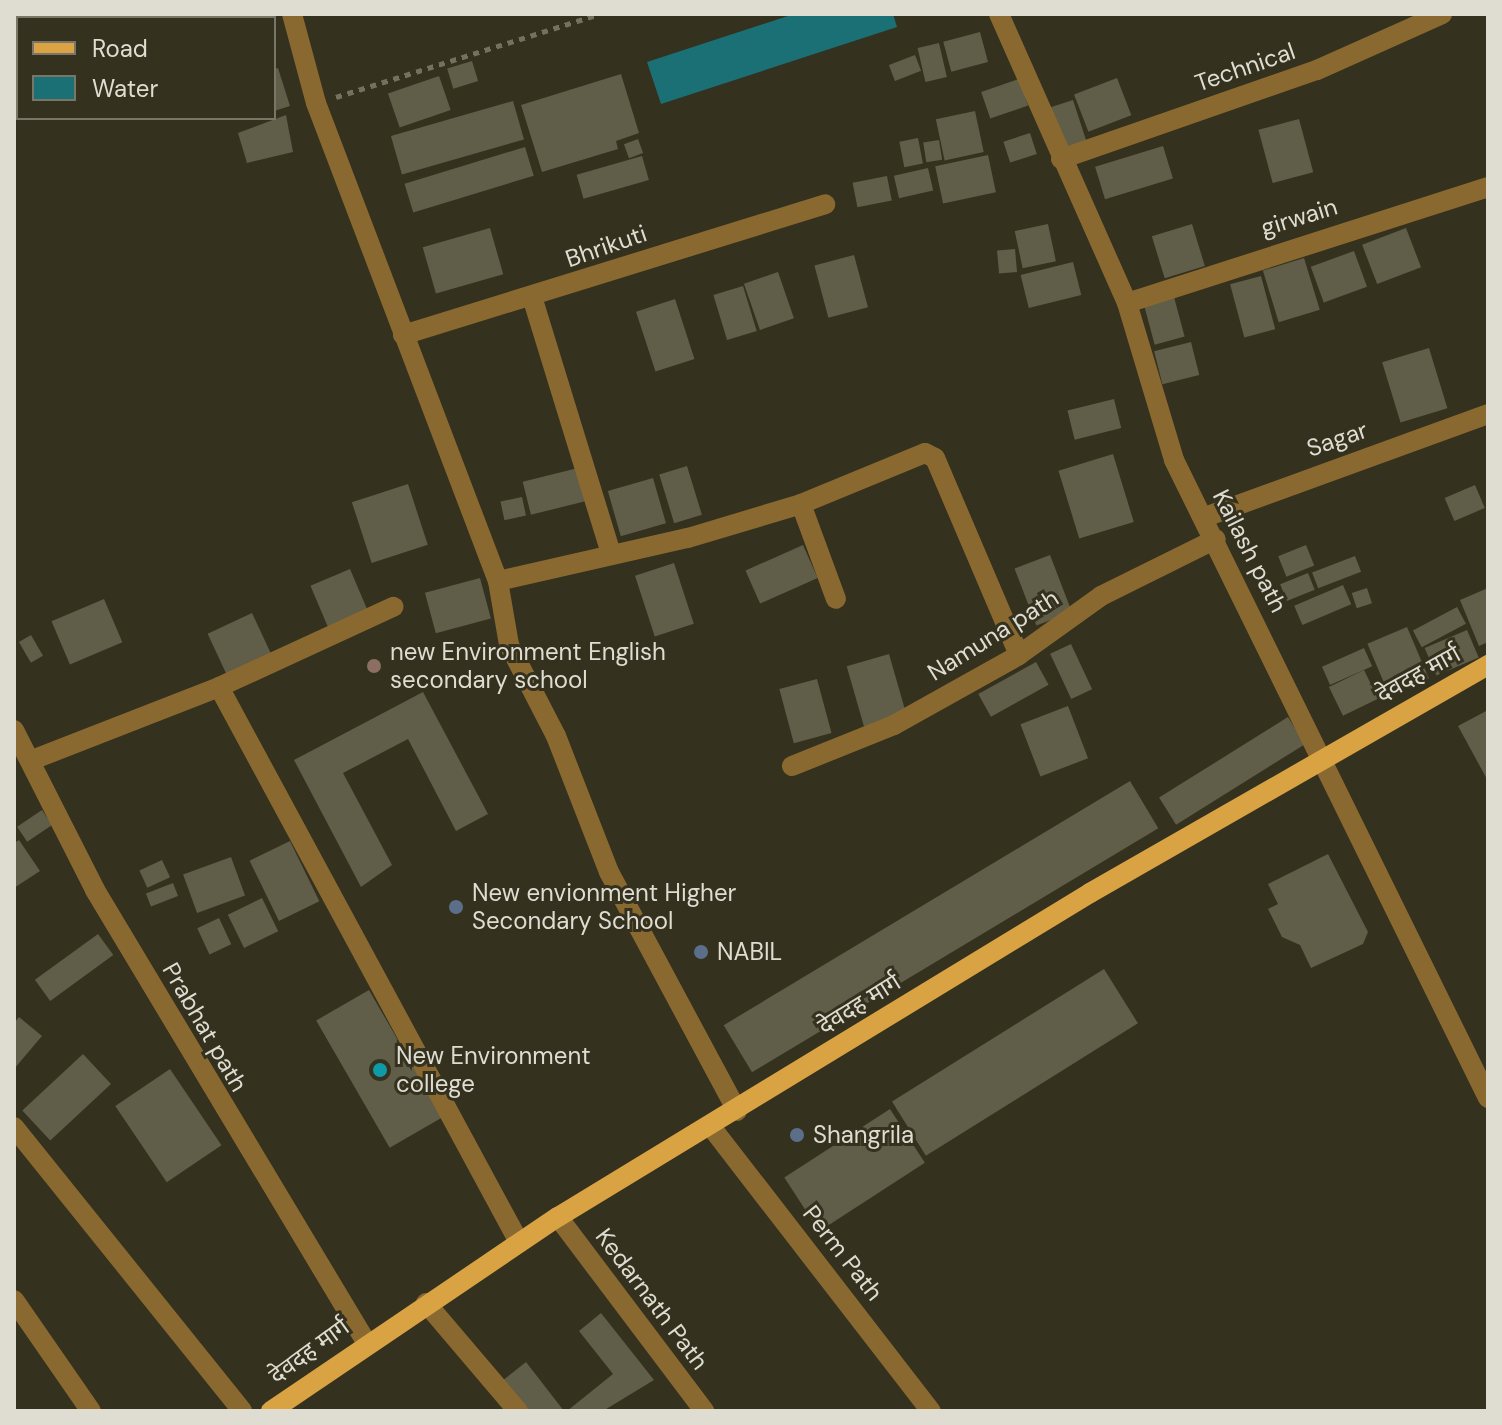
<!DOCTYPE html>
<meta charset="utf-8">
<style>
body{margin:0}
#map{position:relative;width:1502px;height:1425px;overflow:hidden;background:#34311e;font-family:"DM Sans","Noto Sans Devanagari",sans-serif}
div>[style]{position:absolute}
.water>*{inset:0;background:#1b7075}
.building>*{inset:0;background:#605d48;transform-origin:0 0}
.path>*{height:5px;margin-top:-2.5px;transform-origin:0;background:repeating-linear-gradient(90deg,#747161 0 6px,transparent 0 12px)}
.minor>*{height:20px;margin:-10px;padding:0 10px;transform-origin:10px;border-radius:10px;background:#8a6931}
.major>*{height:20px;margin:-10px;padding:0 10px;transform-origin:10px;border-radius:10px;background:#d9a343}
.dots>*{width:22px;height:22px;translate:-50% -50%;box-sizing:border-box;border:4px solid #34311e;border-radius:50%}
span{translate:-50% -50%;white-space:nowrap;text-align:center;line-height:1.15;-webkit-text-stroke:6px #34311e;paint-order:stroke}
.street-label{font-size:24px;color:#dfddd2}
.poi-label{font-size:24px;color:#dfddd2}
.left{translate:0 -50%;text-align:left}
.frame{position:absolute;inset:0;border:16px solid #dfddd2;pointer-events:none}
.legend{position:absolute;left:16px;top:16px;width:260px;height:104px;box-sizing:border-box;background:#34311e;border:2px solid #787666;margin:0;padding:10px 14px;list-style:none;font-size:24px;color:#dfddd2}
.legend li{display:flex;align-items:center;gap:16px;height:40px}
.legend b{width:40px;border:2px solid #787666}
</style>
<div id="map">
<div class="water">
<i style="clip-path:polygon(794px 14px,893px 14px,897px 27px,661px 104px,647px 62px)"></i>
</div>
<div class="building">
<i style="left:980px;top:32px;width:31px;height:38px;rotate:75deg"></i>
<i style="left:939px;top:43px;width:35px;height:22px;rotate:77deg"></i>
<i style="left:915px;top:55px;width:17px;height:28px;rotate:69deg"></i>
<i style="left:472px;top:61px;width:21px;height:26px;rotate:73deg"></i>
<i style="clip-path:polygon(278px 68px,290px 106px,274px 111px,274px 69px)"></i>
<i style="clip-path:polygon(621px 74px,639px 133px,616px 141px,618px 149px,542px 172px,521px 105px)"></i>
<i style="left:439px;top:76px;width:36px;height:54px;rotate:71deg"></i>
<i style="left:1117px;top:78px;width:40px;height:46px;rotate:69deg"></i>
<i style="left:1019px;top:79px;width:28px;height:40px;rotate:71deg"></i>
<i style="left:1073px;top:100px;width:45px;height:25px;rotate:72deg"></i>
<i style="left:513px;top:101px;width:40px;height:127px;rotate:74deg"></i>
<i style="left:975px;top:111px;width:42px;height:40px;rotate:78deg"></i>
<i style="clip-path:polygon(286px 115px,293px 152px,247px 163px,238px 133px)"></i>
<i style="left:1299px;top:119px;width:55px;height:42px;rotate:75deg"></i>
<i style="left:1030px;top:133px;width:22px;height:28px;rotate:72deg"></i>
<i style="left:918px;top:138px;width:26px;height:19px;rotate:79deg"></i>
<i style="left:638px;top:139px;width:15px;height:15px;rotate:70deg"></i>
<i style="left:939px;top:140px;width:20px;height:16px;rotate:81deg"></i>
<i style="left:1163px;top:146px;width:34px;height:71px;rotate:73deg"></i>
<i style="left:525px;top:147px;width:30px;height:126px;rotate:73deg"></i>
<i style="left:988px;top:155px;width:38px;height:54px;rotate:78deg"></i>
<i style="left:642px;top:156px;width:25px;height:68px;rotate:74deg"></i>
<i style="left:928px;top:168px;width:23px;height:35px;rotate:77deg"></i>
<i style="left:887px;top:176px;width:25px;height:35px;rotate:79deg"></i>
<i style="left:1048px;top:224px;width:38px;height:34px;rotate:78deg"></i>
<i style="left:1192px;top:224px;width:44px;height:42px;rotate:73deg"></i>
<i style="left:490px;top:228px;width:48px;height:70px;rotate:74deg"></i>
<i style="left:1406px;top:228px;width:42px;height:47px;rotate:69deg"></i>
<i style="left:1015px;top:249px;width:23px;height:18px;rotate:85deg"></i>
<i style="left:1354px;top:251px;width:38px;height:46px;rotate:70deg"></i>
<i style="left:854px;top:255px;width:54px;height:41px;rotate:75deg"></i>
<i style="left:1304px;top:258px;width:54px;height:43px;rotate:73deg"></i>
<i style="left:1073px;top:262px;width:34px;height:54px;rotate:76deg"></i>
<i style="left:778px;top:272px;width:49px;height:36px;rotate:71deg"></i>
<i style="left:1261px;top:276px;width:55px;height:32px;rotate:75deg"></i>
<i style="left:743px;top:286px;width:47px;height:31px;rotate:73deg"></i>
<i style="left:1174px;top:297px;width:41px;height:31px;rotate:75deg"></i>
<i style="left:675px;top:299px;width:63px;height:41px;rotate:72deg"></i>
<i style="left:1191px;top:342px;width:34px;height:38px;rotate:76deg"></i>
<i style="left:1429px;top:348px;width:63px;height:49px;rotate:73deg"></i>
<i style="left:1114px;top:399px;width:30px;height:48px;rotate:76deg"></i>
<i style="left:1113px;top:454px;width:71px;height:57px;rotate:73deg"></i>
<i style="left:687px;top:466px;width:51px;height:29px;rotate:73deg"></i>
<i style="left:578px;top:468px;width:34px;height:57px;rotate:76deg"></i>
<i style="left:653px;top:478px;width:47px;height:47px;rotate:74deg"></i>
<i style="left:408px;top:484px;width:64px;height:59px;rotate:72deg"></i>
<i style="left:1475px;top:485px;width:25px;height:33px;rotate:67deg"></i>
<i style="left:522px;top:497px;width:19px;height:22px;rotate:78deg"></i>
<i style="left:803px;top:545px;width:36px;height:63px;rotate:66deg"></i>
<i style="left:1306px;top:545px;width:22px;height:30px;rotate:68deg"></i>
<i style="left:1050px;top:555px;width:61px;height:38px;rotate:69deg"></i>
<i style="left:1355px;top:556px;width:17px;height:46px;rotate:69deg"></i>
<i style="left:674px;top:563px;width:64px;height:41px;rotate:72deg"></i>
<i style="left:350px;top:569px;width:47px;height:43px;rotate:67deg"></i>
<i style="left:1308px;top:573px;width:18px;height:30px;rotate:68deg"></i>
<i style="left:480px;top:578px;width:42px;height:57px;rotate:75deg"></i>
<i style="left:1343px;top:585px;width:21px;height:53px;rotate:67deg"></i>
<i style="left:1367px;top:588px;width:16px;height:16px;rotate:72deg"></i>
<i style="clip-path:polygon(1488px 588px,1488px 642px,1479px 646px,1460px 600px)"></i>
<i style="left:104px;top:599px;width:47px;height:57px;rotate:67deg"></i>
<i style="left:1457px;top:607px;width:19px;height:50px;rotate:62deg"></i>
<i style="left:252px;top:613px;width:45px;height:49px;rotate:65deg"></i>
<i style="left:1407px;top:627px;width:56px;height:43px;rotate:67deg"></i>
<i style="left:1467px;top:630px;width:30px;height:46px;rotate:67deg"></i>
<i style="left:31px;top:635px;width:24px;height:14px;rotate:60deg"></i>
<i style="left:1071px;top:644px;width:50px;height:23px;rotate:65deg"></i>
<i style="left:1364px;top:648px;width:20px;height:46px;rotate:66deg"></i>
<i style="left:889px;top:654px;width:63px;height:44px;rotate:74deg"></i>
<i style="left:1036px;top:662px;width:26px;height:66px;rotate:61deg"></i>
<i style="left:1364px;top:670px;width:32px;height:39px;rotate:64deg"></i>
<i style="left:817px;top:679px;width:56px;height:39px;rotate:75deg"></i>
<i style="clip-path:polygon(423px 692px,488px 814px,456px 831px,408px 739px,343px 773px,392px 865px,361px 887px,294px 760px)"></i>
<i style="left:1068px;top:706px;width:56px;height:51px;rotate:69deg"></i>
<i style="clip-path:polygon(1488px 710px,1488px 781px,1458px 726px)"></i>
<i style="left:1288px;top:717px;width:32px;height:152px;rotate:58deg"></i>
<i style="left:1130px;top:781px;width:55px;height:474px;rotate:59deg"></i>
<i style="left:42px;top:810px;width:18px;height:30px;rotate:56deg"></i>
<i style="clip-path:polygon(19px 840px,40px 871px,14px 888px,14px 843px)"></i>
<i style="left:290px;top:841px;width:67px;height:45px;rotate:64deg"></i>
<i style="clip-path:polygon(1328px 854px,1368px 932px,1363px 944px,1311px 968px,1300px 945px,1282px 937px,1268px 909px,1278px 904px,1268px 884px)"></i>
<i style="left:231px;top:857px;width:41px;height:51px;rotate:70deg"></i>
<i style="left:162px;top:860px;width:19px;height:25px;rotate:65deg"></i>
<i style="left:173px;top:883px;width:14px;height:29px;rotate:69deg"></i>
<i style="left:262px;top:898px;width:37px;height:38px;rotate:64deg"></i>
<i style="left:219px;top:918px;width:29px;height:24px;rotate:65deg"></i>
<i style="left:98px;top:934px;width:26px;height:78px;rotate:54deg"></i>
<i style="left:1104px;top:969px;width:64px;height:250px;rotate:58deg"></i>
<i style="left:369px;top:990px;width:147px;height:61px;rotate:60deg"></i>
<i style="clip-path:polygon(19px 1017px,42px 1036px,14px 1069px,14px 1023px)"></i>
<i style="left:83px;top:1054px;width:41px;height:83px;rotate:47deg"></i>
<i style="left:170px;top:1069px;width:92px;height:66px;rotate:56deg"></i>
<i style="left:890px;top:1109px;width:64px;height:126px;rotate:57deg"></i>
<i style="clip-path:polygon(601px 1313px,654px 1380px,603px 1411px,567px 1411px,613px 1374px,579px 1331px)"></i>
<i style="clip-path:polygon(526px 1362px,564px 1411px,525px 1411px,502px 1381px)"></i>
</div>
<div class="path">
<i style="left:336px;top:97px;width:276px;rotate:-17.5deg"></i>
</div>
<div class="minor">
<i style="left:292px;top:14px;width:92px;rotate:74.9deg"></i>
<i style="left:316px;top:103px;width:511px;rotate:69.16deg"></i>
<i style="left:498px;top:581px;width:65px;rotate:80.2deg"></i>
<i style="left:509px;top:645px;width:102px;rotate:62.7deg"></i>
<i style="left:556px;top:736px;width:146px;rotate:68.7deg"></i>
<i style="left:609px;top:872px;width:271px;rotate:61.8deg"></i>
<i style="left:999px;top:14px;width:316px;rotate:66.1deg"></i>
<i style="left:1127px;top:303px;width:164px;rotate:73.3deg"></i>
<i style="left:1174px;top:460px;width:711px;rotate:63.8deg"></i>
<i style="left:1061px;top:159px;width:271px;rotate:-19.2deg"></i>
<i style="left:1317px;top:70px;width:137px;rotate:-24.1deg"></i>
<i style="left:533px;top:300px;width:263px;rotate:72.9deg"></i>
<i style="left:1127px;top:303px;width:379px;rotate:-17.8deg"></i>
<i style="left:403px;top:335px;width:442px;rotate:-17.2deg"></i>
<i style="left:801px;top:504px;width:101px;rotate:69.8deg"></i>
<i style="left:1205px;top:517px;width:301px;rotate:-20deg"></i>
<i style="left:498px;top:581px;width:195px;rotate:-12.8deg"></i>
<i style="left:688px;top:538px;width:118px;rotate:-16.7deg"></i>
<i style="left:801px;top:504px;width:134px;rotate:-22.4deg"></i>
<i style="left:925px;top:453px;width:11px;rotate:27deg"></i>
<i style="left:935px;top:458px;width:214px;rotate:66.9deg"></i>
<i style="left:219px;top:687px;width:631px;rotate:61.61deg"></i>
<i style="left:14px;top:730px;width:179px;rotate:63.1deg"></i>
<i style="left:95px;top:890px;width:527px;rotate:59.05deg"></i>
<i style="left:32px;top:760px;width:201px;rotate:-21.3deg"></i>
<i style="left:219px;top:687px;width:192px;rotate:-24.7deg"></i>
<i style="left:792px;top:766px;width:110px;rotate:-21.9deg"></i>
<i style="left:894px;top:725px;width:143px;rotate:-29.2deg"></i>
<i style="left:1019px;top:655px;width:101px;rotate:-35.7deg"></i>
<i style="left:1101px;top:596px;width:128px;rotate:-26.4deg"></i>
<i style="left:14px;top:1127px;width:364px;rotate:51.2deg"></i>
<i style="left:712px;top:1128px;width:358px;rotate:52.3deg"></i>
<i style="left:558px;top:1217px;width:243px;rotate:53deg"></i>
<i style="left:14px;top:1300px;width:135px;rotate:55.3deg"></i>
<i style="left:426px;top:1303px;width:142px;rotate:49.6deg"></i>
</div>
<div class="major">
<i style="left:271px;top:1411px;width:346px;rotate:-34.1deg"></i>
<i style="left:558px;top:1217px;width:623px;rotate:-31.34deg"></i>
<i style="left:1090px;top:893px;width:459px;rotate:-29.8deg"></i>
</div>
<div class="dots">
<i style="left:374px;top:666px;background:#8d6e63"></i>
<i style="left:456px;top:907px;background:#5c6f8a"></i>
<i style="left:701px;top:952px;background:#5c6f8a"></i>
<i style="left:380px;top:1070px;background:#0f9aa8"></i>
<i style="left:797px;top:1135px;background:#5c6f8a"></i>
</div>
<div class="street-label">
<span style="left:1245px;top:67px;rotate:-19deg">Technical</span>
<span style="left:1299px;top:217px;rotate:-17deg">girwain</span>
<span style="left:606px;top:246px;rotate:-19deg">Bhrikuti</span>
<span style="left:1337px;top:439px;rotate:-19deg">Sagar</span>
<span style="left:1250px;top:551px;rotate:63deg">Kailash path</span>
<span style="left:993px;top:635px;rotate:-32deg">Namuna path</span>
<span style="left:1418px;top:674px;rotate:-29deg">देवदह मार्ग</span>
<span style="left:859px;top:1004px;rotate:-32deg">देवदह मार्ग</span>
<span style="left:205px;top:1027px;rotate:60deg">Prabhat path</span>
<span style="left:843px;top:1253px;rotate:52deg">Perm Path</span>
<span style="left:652px;top:1299px;rotate:53deg">Kedarnath Path</span>
<span style="left:309px;top:1351px;rotate:-36deg">देवदह मार्ग</span>
</div>
<div class="poi-label">
<span class="left" style="left:390px;top:666px">new Environment English<br>secondary school</span>
<span class="left" style="left:472px;top:907px">New envionment Higher<br>Secondary School</span>
<span class="left" style="left:717px;top:952px">NABIL</span>
<span class="left" style="left:396px;top:1070px">New Environment<br>college</span>
<span class="left" style="left:813px;top:1135px">Shangrila</span>
</div>
<div class="frame"></div>
<ul class="legend">
<li><b style="height:10px;background:#d9a343"></b>Road</li>
<li><b style="height:22px;background:#1b7075"></b>Water</li>
</ul>
</div>
